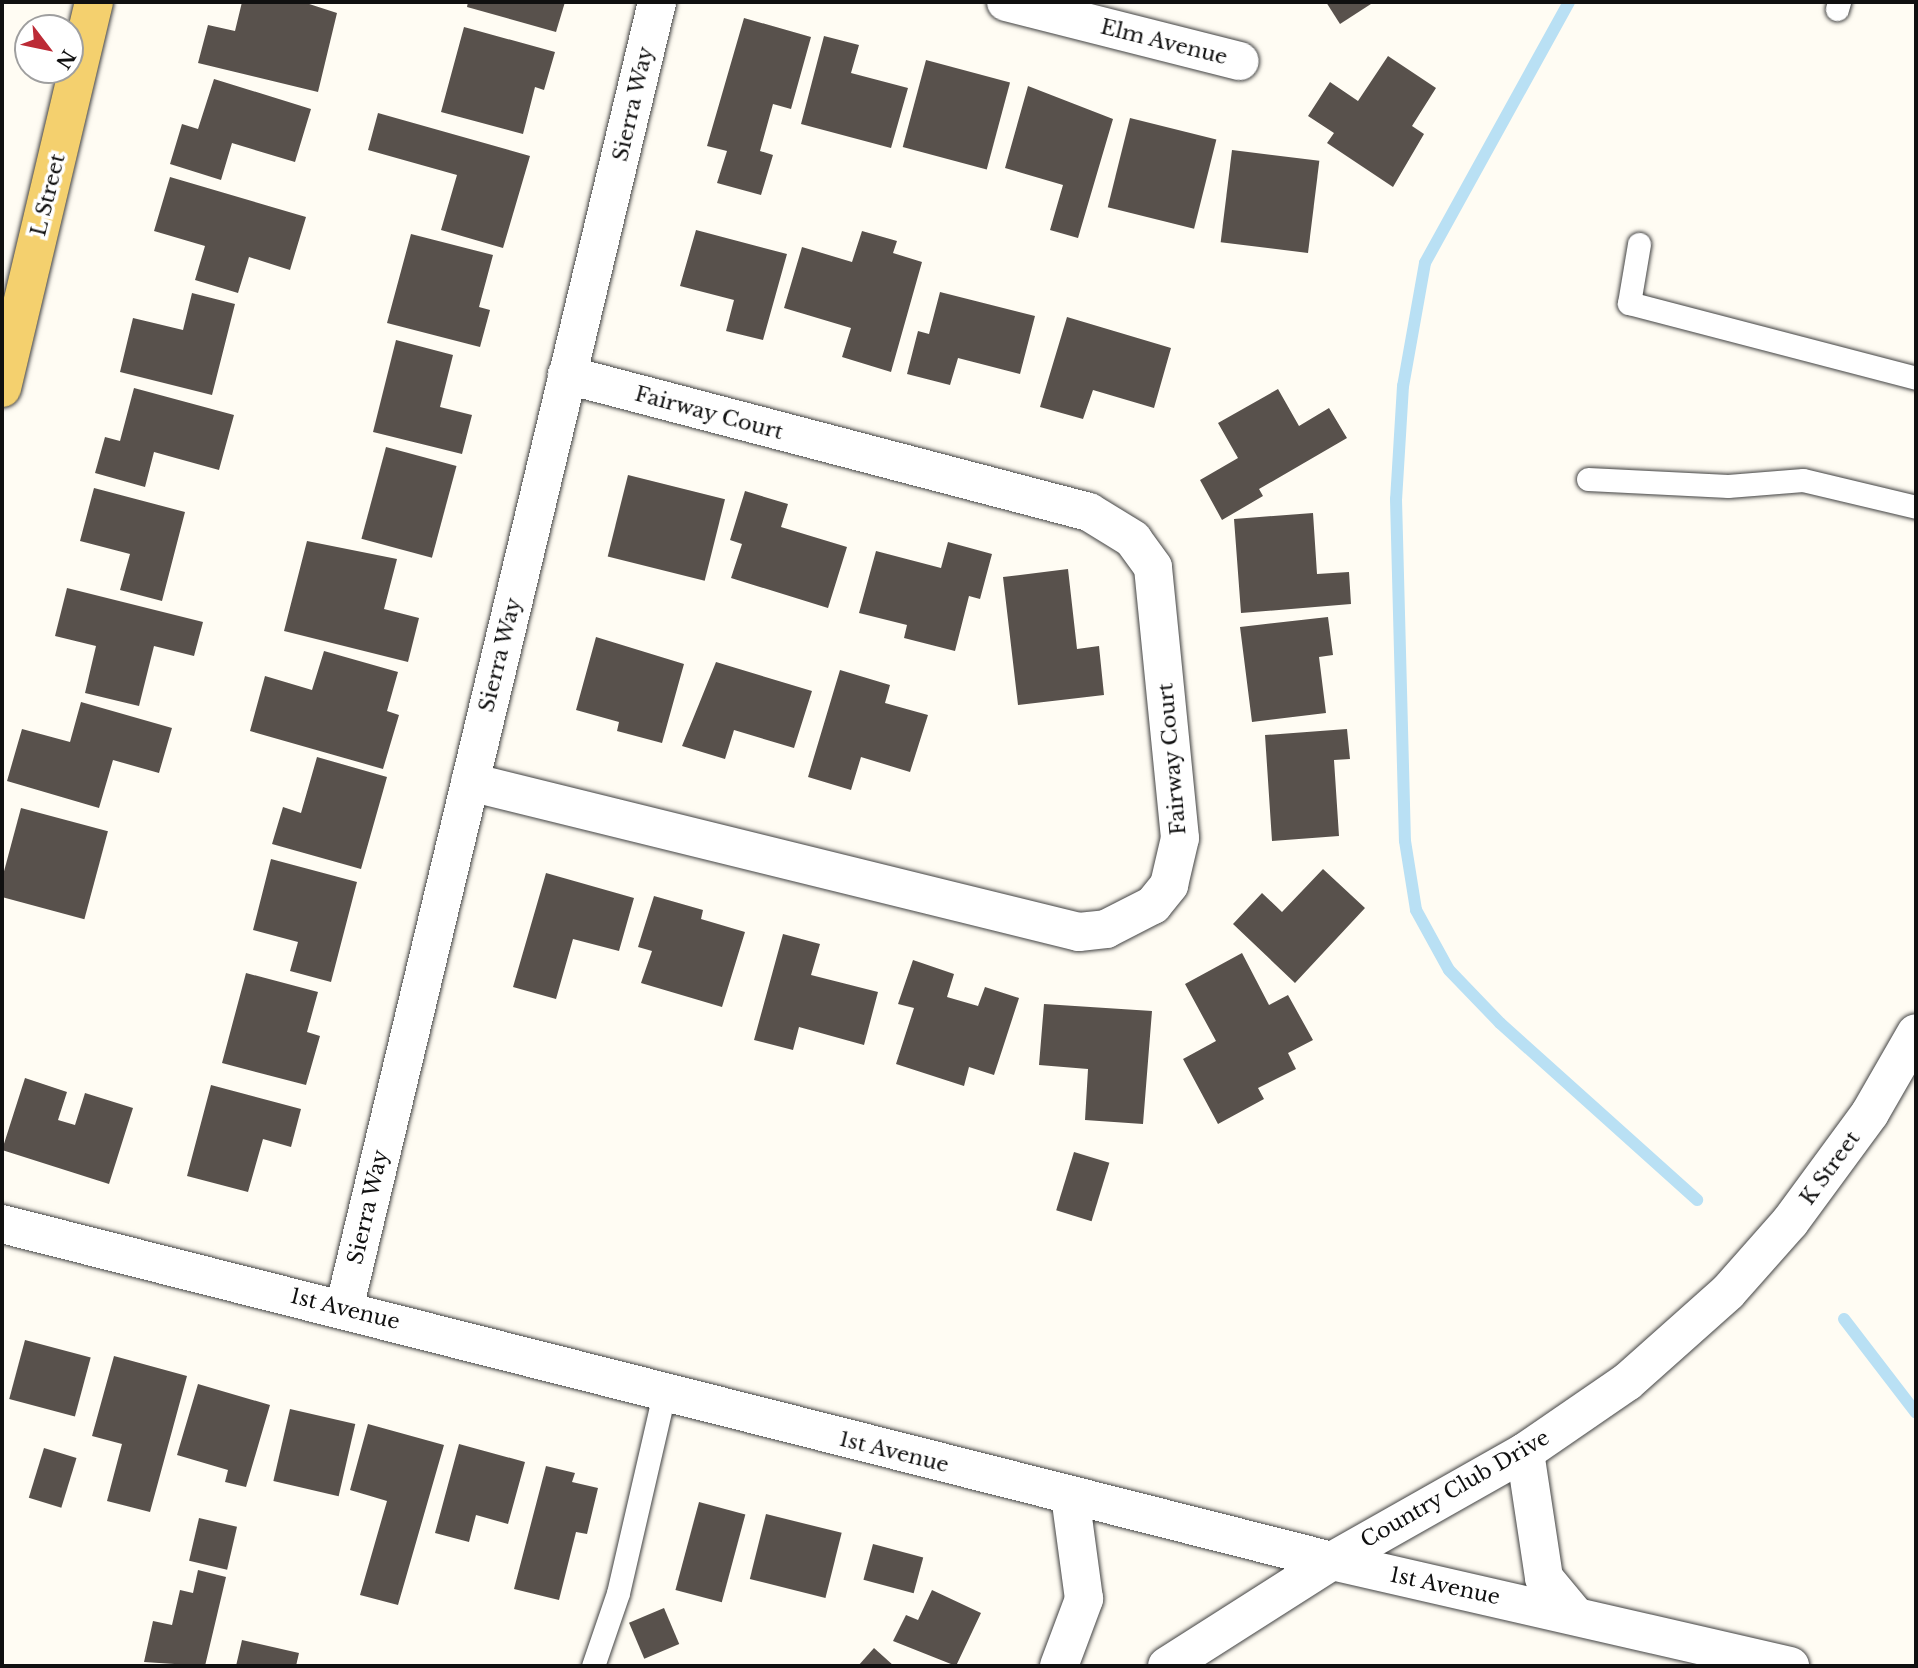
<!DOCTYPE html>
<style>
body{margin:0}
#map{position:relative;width:1918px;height:1668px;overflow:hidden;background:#fffcf3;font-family:"Libre Baskerville",serif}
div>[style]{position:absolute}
.stream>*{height:12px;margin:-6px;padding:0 6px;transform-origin:6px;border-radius:6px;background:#b9e0f4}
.building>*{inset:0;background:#58514c;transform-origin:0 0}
.roads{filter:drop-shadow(0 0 2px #434343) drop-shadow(0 0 2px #434343)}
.service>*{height:23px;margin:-11.5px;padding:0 11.5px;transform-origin:11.5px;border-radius:11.5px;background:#fff}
.minor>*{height:38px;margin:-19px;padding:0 19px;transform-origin:19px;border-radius:19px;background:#fff}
.tertiary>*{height:38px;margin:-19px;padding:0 19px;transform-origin:19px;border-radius:19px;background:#fff}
.primary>*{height:38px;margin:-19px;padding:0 19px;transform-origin:19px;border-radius:19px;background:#f4d06e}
span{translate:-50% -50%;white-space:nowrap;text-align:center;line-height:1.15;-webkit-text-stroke:7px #fff;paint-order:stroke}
.street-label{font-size:21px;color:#101010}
.frame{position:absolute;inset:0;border:4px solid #101010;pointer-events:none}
.north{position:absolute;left:14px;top:14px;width:70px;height:70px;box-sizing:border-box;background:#fff;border:2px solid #9f9f9f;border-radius:50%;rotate:122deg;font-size:19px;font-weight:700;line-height:28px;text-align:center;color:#101010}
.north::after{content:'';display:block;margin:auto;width:24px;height:32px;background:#bc2b36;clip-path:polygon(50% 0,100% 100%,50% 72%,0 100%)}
</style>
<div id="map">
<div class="stream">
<i style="left:1569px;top:2px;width:298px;rotate:118.9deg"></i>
<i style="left:1425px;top:263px;width:125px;rotate:100.1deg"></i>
<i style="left:1403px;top:386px;width:113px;rotate:93.5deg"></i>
<i style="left:1396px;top:499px;width:342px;rotate:88.5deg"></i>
<i style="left:1405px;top:841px;width:70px;rotate:80.9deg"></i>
<i style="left:1416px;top:910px;width:68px;rotate:61.2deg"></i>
<i style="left:1449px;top:970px;width:74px;rotate:46.1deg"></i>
<i style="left:1500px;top:1023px;width:265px;rotate:41.9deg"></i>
<i style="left:1844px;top:1319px;width:118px;rotate:52.5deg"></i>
</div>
<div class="building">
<i style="clip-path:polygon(242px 2px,303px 2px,337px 13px,318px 92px,198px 63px,208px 25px,235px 31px)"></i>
<i style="clip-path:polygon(468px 2px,565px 2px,556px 32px,467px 7px)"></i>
<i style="clip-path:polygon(1326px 2px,1374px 2px,1340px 24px)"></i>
<i style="clip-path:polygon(744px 18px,811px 37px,791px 109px,773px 104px,760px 151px,773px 155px,761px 195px,717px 183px,727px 151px,707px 146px)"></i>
<i style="clip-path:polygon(464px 27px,555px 52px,544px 90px,535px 87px,523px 134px,441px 112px)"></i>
<i style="clip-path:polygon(824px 36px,859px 45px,851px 73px,908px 88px,891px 148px,801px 124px)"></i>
<i style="clip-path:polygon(1388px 56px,1436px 88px,1412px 126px,1424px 134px,1393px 187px,1327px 143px,1334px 133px,1308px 116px,1330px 82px,1358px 101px)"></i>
<i style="left:926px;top:60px;width:87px;height:90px;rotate:15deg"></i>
<i style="clip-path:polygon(214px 79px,311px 109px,295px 162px,232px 143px,221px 180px,170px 164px,182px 124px,198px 129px)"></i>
<i style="clip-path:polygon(1028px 86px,1113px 119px,1078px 238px,1050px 230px,1063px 185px,1005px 168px)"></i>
<i style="clip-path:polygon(378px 113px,530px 156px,503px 248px,441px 230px,457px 175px,368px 150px)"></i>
<i style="left:1130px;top:118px;width:89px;height:92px;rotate:14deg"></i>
<i style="left:1232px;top:150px;width:88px;height:93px;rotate:7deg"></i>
<i style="clip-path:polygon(170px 177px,306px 217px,290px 270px,249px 257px,238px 293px,195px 280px,205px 246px,154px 231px)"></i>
<i style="clip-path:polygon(696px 230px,787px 254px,763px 340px,726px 331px,734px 300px,680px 286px)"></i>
<i style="clip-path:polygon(862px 231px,897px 241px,893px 253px,922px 262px,891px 372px,842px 357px,851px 328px,784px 308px,802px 247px,852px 262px)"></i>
<i style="clip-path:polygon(411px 234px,493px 255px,479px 307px,490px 310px,480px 347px,387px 323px)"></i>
<i style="clip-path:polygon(940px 292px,1035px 316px,1020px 374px,958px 358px,950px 385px,907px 374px,918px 331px,929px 334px)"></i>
<i style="clip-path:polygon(192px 293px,235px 304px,212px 395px,120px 372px,133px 318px,183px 330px)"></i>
<i style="clip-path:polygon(1067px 317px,1171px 348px,1154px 408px,1093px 390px,1083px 419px,1040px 407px)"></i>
<i style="clip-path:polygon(396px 340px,453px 355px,440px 407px,472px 415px,462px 454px,373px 432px)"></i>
<i style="clip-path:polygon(134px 388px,234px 415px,219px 470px,154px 452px,145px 487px,95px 473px,105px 437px,120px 441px)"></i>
<i style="clip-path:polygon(1278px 389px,1299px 426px,1329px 408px,1347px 438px,1259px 489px,1263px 496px,1222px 520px,1200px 480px,1238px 458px,1218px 423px)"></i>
<i style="left:386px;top:447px;width:73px;height:95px;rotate:15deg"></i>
<i style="left:628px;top:475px;width:100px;height:84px;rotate:14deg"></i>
<i style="clip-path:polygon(94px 488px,185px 512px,162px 601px,120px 590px,130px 554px,80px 541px)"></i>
<i style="clip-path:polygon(745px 491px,788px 504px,781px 527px,847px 547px,828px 608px,731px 578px,742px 544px,730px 540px)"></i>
<i style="clip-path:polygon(1313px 513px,1317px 574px,1349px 572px,1351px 604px,1241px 613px,1234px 519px)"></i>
<i style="clip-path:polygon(307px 541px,397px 559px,384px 609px,419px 618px,408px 662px,284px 631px)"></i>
<i style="clip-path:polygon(948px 542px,992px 554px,980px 599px,969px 596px,955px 651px,904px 638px,907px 625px,859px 613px,876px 551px,941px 568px)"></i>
<i style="clip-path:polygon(1068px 569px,1077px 649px,1099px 646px,1104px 695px,1018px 705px,1003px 577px)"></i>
<i style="clip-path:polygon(67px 588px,203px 622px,194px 656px,154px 646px,139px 706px,85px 693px,96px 646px,55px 636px)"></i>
<i style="clip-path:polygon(1328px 617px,1333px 655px,1319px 657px,1326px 713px,1252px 722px,1240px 627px)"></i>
<i style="clip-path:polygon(596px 637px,684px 664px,662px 743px,617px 731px,619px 722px,576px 710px)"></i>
<i style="clip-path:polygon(324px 651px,398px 672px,387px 711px,399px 715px,383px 769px,250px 731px,265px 676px,312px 690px)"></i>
<i style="clip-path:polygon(716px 662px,812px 691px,794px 748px,734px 730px,725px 759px,682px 746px)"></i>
<i style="clip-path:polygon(840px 670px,890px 685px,885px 703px,928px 715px,910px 772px,861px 757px,851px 790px,808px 777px)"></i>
<i style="clip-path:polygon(81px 702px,172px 728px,159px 773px,113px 760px,99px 808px,7px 781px,22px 729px,70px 742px)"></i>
<i style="clip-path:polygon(1347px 729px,1350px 759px,1334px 760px,1339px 836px,1272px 841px,1265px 735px)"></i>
<i style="clip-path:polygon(317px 757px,387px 777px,361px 869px,272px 844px,283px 807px,301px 813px)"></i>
<i style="left:21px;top:808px;width:90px;height:91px;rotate:15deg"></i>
<i style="clip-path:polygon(271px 859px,357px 882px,331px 982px,290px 971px,298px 942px,253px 930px)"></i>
<i style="clip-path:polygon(1323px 869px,1365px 908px,1295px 983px,1233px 924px,1262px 893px,1282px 912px)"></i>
<i style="clip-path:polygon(546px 873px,634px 898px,619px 951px,573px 939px,556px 999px,513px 987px)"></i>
<i style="clip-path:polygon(654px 896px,703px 910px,701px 919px,745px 932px,722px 1007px,641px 983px,652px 951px,638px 947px)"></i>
<i style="clip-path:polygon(783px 934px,820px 944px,811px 975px,878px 992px,864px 1045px,799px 1027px,793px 1050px,754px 1040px)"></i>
<i style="clip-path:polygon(1242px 953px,1269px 1005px,1288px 995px,1313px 1040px,1288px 1053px,1296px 1069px,1258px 1088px,1264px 1099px,1218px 1124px,1183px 1059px,1216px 1041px,1185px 984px)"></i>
<i style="clip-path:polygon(913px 960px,954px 974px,947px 997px,978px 1006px,985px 987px,1019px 998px,994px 1075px,969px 1067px,964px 1086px,896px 1064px,914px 1008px,898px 1004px)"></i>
<i style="clip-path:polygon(246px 973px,318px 992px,307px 1032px,320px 1036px,306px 1085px,222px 1063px)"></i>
<i style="clip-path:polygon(1044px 1004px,1152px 1011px,1143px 1124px,1085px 1120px,1088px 1069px,1039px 1065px)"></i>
<i style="clip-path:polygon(25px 1078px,67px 1092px,58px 1120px,75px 1125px,85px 1093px,133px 1108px,109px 1184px,2px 1150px)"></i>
<i style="clip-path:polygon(211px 1085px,301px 1109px,291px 1147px,263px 1139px,248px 1192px,187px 1176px)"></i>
<i style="left:1074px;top:1152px;width:37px;height:61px;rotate:17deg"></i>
<i style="left:25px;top:1340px;width:68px;height:61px;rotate:15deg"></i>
<i style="clip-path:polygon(114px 1356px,187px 1376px,150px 1512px,107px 1501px,122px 1444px,92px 1436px)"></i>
<i style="clip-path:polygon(198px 1384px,270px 1405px,246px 1487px,225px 1482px,228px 1470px,177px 1455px)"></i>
<i style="left:290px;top:1409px;width:67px;height:74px;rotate:13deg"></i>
<i style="clip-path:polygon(368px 1424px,444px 1445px,398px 1605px,360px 1595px,387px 1501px,350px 1490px)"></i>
<i style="clip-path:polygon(459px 1444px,525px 1462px,508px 1524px,476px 1515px,469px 1542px,435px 1533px)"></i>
<i style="left:44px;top:1448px;width:34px;height:52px;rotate:17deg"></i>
<i style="clip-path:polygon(546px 1466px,575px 1473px,572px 1482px,598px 1488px,587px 1534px,576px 1532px,559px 1600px,514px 1589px)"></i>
<i style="left:699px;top:1502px;width:48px;height:91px;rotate:15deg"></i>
<i style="left:766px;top:1514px;width:78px;height:67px;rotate:14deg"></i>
<i style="left:199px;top:1518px;width:39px;height:44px;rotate:13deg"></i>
<i style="left:873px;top:1544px;width:52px;height:37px;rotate:15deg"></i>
<i style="clip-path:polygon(198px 1570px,226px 1577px,205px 1666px,144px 1662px,153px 1621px,172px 1625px,180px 1590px,193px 1593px)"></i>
<i style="clip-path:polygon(932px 1590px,981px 1613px,956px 1666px,893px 1641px,906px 1615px,918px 1620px)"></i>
<i style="left:664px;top:1608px;width:39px;height:38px;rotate:67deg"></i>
<i style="clip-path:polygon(242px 1640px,299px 1653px,296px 1666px,236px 1666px)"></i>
<i style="clip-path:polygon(874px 1648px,894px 1666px,858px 1666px)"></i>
</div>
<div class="roads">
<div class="service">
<i style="left:1837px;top:9px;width:7px;rotate:-74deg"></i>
<i style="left:1639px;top:244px;width:60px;rotate:99.6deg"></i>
<i style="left:1629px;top:303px;width:297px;rotate:14.6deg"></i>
<i style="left:1588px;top:479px;width:140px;rotate:2.9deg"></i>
<i style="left:1728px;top:486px;width:75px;rotate:-4.6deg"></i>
<i style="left:1803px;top:480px;width:116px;rotate:13.4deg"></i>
<i style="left:593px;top:1666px;width:77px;rotate:-71.1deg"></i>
<i style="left:618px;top:1593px;width:208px;rotate:-77deg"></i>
</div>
<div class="minor">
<i style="left:1006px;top:2px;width:241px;rotate:14.2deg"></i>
<i style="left:470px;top:782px;width:627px;rotate:13.84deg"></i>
<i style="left:1079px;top:932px;width:27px;rotate:-6deg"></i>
<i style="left:1106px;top:929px;width:53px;rotate:-27.1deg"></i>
<i style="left:1153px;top:905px;width:26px;rotate:-51deg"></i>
<i style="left:1169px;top:885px;width:48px;rotate:-76.8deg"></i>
<i style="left:1180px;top:838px;width:272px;rotate:-95.7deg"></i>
<i style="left:1153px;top:567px;width:34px;rotate:-126deg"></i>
<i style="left:1133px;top:539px;width:52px;rotate:-148.5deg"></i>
<i style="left:1089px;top:512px;width:540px;rotate:-165.29deg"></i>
<i style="left:344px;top:1309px;width:1344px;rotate:-76.53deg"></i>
</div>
<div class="tertiary">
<i style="left:2px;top:1224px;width:1372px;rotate:14.22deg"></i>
<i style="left:1332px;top:1561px;width:470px;rotate:12.9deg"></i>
<i style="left:1525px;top:1452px;width:127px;rotate:81.4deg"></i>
<i style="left:1544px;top:1578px;width:47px;rotate:50.2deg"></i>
<i style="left:1059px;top:1666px;width:72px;rotate:-69.5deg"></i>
<i style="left:1084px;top:1599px;width:104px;rotate:-97.7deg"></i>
<i style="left:1167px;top:1666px;width:196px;rotate:-32.5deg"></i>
<i style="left:1332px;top:1561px;width:222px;rotate:-29.5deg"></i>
<i style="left:1525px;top:1452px;width:124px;rotate:-34.5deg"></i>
<i style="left:1627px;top:1382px;width:135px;rotate:-41.7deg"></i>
<i style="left:1728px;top:1292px;width:94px;rotate:-48.5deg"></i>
<i style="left:1790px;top:1222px;width:135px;rotate:-53.7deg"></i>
<i style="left:1870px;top:1113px;width:92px;rotate:-60.1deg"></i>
</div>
<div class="primary">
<i style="left:2px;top:388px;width:397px;rotate:-76.6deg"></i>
</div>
</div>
<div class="street-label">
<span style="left:1164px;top:42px;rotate:14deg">Elm Avenue</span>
<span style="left:633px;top:104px;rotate:-77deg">Sierra Way</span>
<span style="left:48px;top:195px;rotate:-76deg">L Street</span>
<span style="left:709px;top:413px;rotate:15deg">Fairway Court</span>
<span style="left:500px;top:655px;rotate:-76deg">Sierra Way</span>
<span style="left:1172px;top:759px;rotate:-95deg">Fairway Court</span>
<span style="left:1830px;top:1168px;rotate:-54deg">K Street</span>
<span style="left:368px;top:1207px;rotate:-77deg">Sierra Way</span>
<span style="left:345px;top:1309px;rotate:14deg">1st Avenue</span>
<span style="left:894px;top:1452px;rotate:14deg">1st Avenue</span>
<span style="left:1455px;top:1489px;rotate:-30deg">Country Club Drive</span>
<span style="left:1445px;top:1586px;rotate:12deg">1st Avenue</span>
</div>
<div class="frame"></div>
<div class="north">N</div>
</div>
